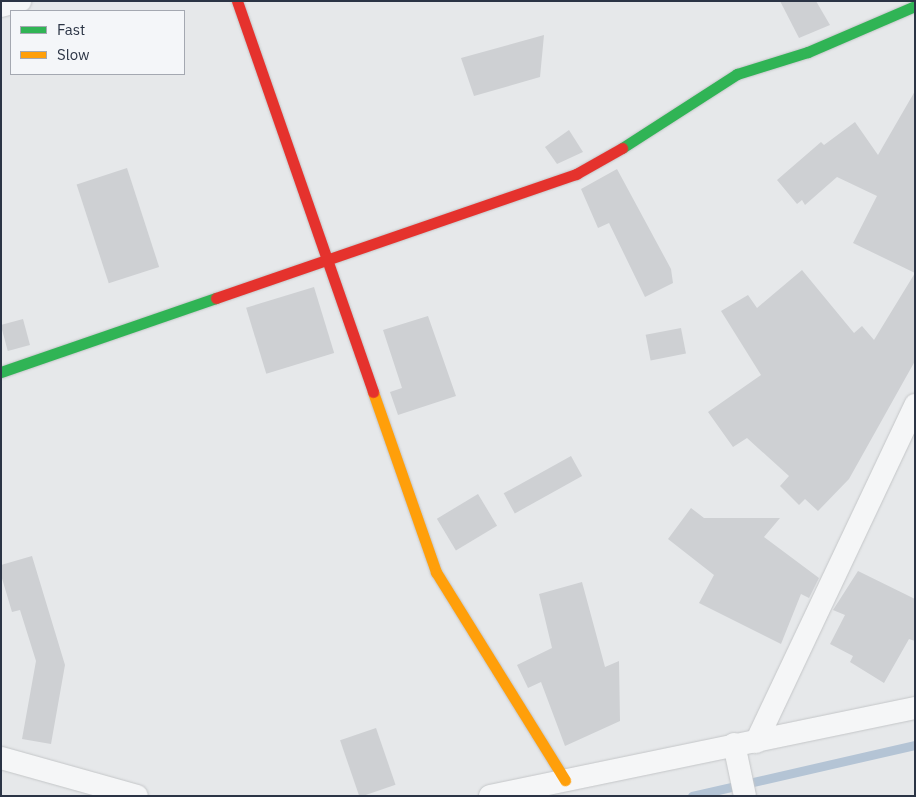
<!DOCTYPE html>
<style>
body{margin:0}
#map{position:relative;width:916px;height:797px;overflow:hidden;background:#e6e8ea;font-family:"IBM Plex Sans",sans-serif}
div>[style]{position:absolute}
.stream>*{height:9px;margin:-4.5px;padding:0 4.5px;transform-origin:4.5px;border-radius:4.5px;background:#b4c4d5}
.building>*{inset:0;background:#ced0d3;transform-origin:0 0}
.roads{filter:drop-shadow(0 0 1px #c4c6c8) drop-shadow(0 0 1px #c4c6c8)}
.street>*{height:22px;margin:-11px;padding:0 11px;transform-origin:11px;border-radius:11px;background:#f5f6f7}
.fast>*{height:11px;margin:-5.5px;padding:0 5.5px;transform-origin:5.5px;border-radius:5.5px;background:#30b455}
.slow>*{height:11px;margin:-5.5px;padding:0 5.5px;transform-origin:5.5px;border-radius:5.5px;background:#ff9f0a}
.jam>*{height:11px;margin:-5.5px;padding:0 5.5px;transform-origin:5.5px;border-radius:5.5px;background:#e5322d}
span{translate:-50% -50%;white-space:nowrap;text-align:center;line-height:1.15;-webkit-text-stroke:4px #f4f6f9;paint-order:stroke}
.frame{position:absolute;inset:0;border:2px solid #2b3445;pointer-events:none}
.legend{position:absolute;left:10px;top:10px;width:175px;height:65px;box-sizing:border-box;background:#f4f6f9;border:1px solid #a4a8b1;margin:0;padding:6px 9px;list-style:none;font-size:15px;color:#2b3445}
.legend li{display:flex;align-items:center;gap:10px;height:25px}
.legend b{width:25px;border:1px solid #a4a8b1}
</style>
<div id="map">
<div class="stream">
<i style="left:692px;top:796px;width:229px;rotate:-12.9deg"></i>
</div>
<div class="building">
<i style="clip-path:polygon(780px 1px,816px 1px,830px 25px,799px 38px)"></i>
<i style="clip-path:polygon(544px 35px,540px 77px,474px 96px,461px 58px)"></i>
<i style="clip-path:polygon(915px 91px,915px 273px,853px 243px,877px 196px,837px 177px,805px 205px,802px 200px,797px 204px,777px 180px,821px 142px,824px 145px,855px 122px,878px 155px)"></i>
<i style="clip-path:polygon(569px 130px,583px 152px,557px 164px,545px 147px)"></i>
<i style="left:127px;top:168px;width:104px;height:53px;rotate:72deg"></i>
<i style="clip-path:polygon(617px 169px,671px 269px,673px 283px,645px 297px,609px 223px,598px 228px,581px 189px)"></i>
<i style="clip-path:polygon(802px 270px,854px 333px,862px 326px,874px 340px,915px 273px,915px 361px,849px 479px,818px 511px,805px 499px,799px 505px,780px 486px,789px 476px,747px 438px,733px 447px,708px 412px,761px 375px,721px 311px,748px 295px,757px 308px)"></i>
<i style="left:314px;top:287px;width:69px;height:71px;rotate:73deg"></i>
<i style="clip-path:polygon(428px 316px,456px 396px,398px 415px,390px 392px,402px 388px,383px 330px)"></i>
<i style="left:23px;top:319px;width:27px;height:23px;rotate:75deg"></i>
<i style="left:681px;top:328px;width:26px;height:36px;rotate:79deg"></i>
<i style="left:571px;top:456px;width:23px;height:77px;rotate:61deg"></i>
<i style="left:478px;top:494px;width:37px;height:48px;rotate:59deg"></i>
<i style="clip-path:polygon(691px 508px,704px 518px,780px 518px,764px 537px,819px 578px,809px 598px,801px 594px,781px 644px,699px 603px,714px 575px,668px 539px)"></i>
<i style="clip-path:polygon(32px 556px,65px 665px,51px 744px,22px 739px,36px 661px,20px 610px,12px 612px,1px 575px,1px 565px)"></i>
<i style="clip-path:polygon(858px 571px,915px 599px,915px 641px,909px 639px,884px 683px,850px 662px,853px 656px,830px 644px,845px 615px,833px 610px)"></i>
<i style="clip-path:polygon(582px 582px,605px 667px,619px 661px,620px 721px,565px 746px,541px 682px,528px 688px,517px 665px,552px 648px,539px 594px)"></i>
<i style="left:376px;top:728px;width:60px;height:38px;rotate:71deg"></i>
</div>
<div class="roads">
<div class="street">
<i style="left:1px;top:6px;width:20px;rotate:-15deg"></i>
<i style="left:756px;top:742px;width:373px;rotate:-64.7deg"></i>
<i style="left:734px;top:744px;width:53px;rotate:78.1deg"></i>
<i style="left:1px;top:758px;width:141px;rotate:15.6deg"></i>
<i style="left:490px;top:796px;width:434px;rotate:-11.7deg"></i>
</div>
<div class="fast">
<i style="left:622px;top:148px;width:137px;rotate:-32.8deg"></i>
<i style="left:737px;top:74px;width:74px;rotate:-17.2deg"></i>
<i style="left:808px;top:52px;width:116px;rotate:-23.3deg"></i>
<i style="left:1px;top:372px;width:227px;rotate:-19deg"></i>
</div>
<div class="slow">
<i style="left:373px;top:392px;width:191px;rotate:70.7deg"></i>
<i style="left:436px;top:572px;width:245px;rotate:58.2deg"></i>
</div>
<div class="jam">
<i style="left:237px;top:1px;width:414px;rotate:70.8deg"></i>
<i style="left:216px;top:298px;width:381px;rotate:-19deg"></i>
<i style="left:576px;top:174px;width:53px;rotate:-29.5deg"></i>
</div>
</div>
<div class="frame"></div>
<ul class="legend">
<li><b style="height:6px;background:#30b455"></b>Fast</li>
<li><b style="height:6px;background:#ff9f0a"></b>Slow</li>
</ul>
</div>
